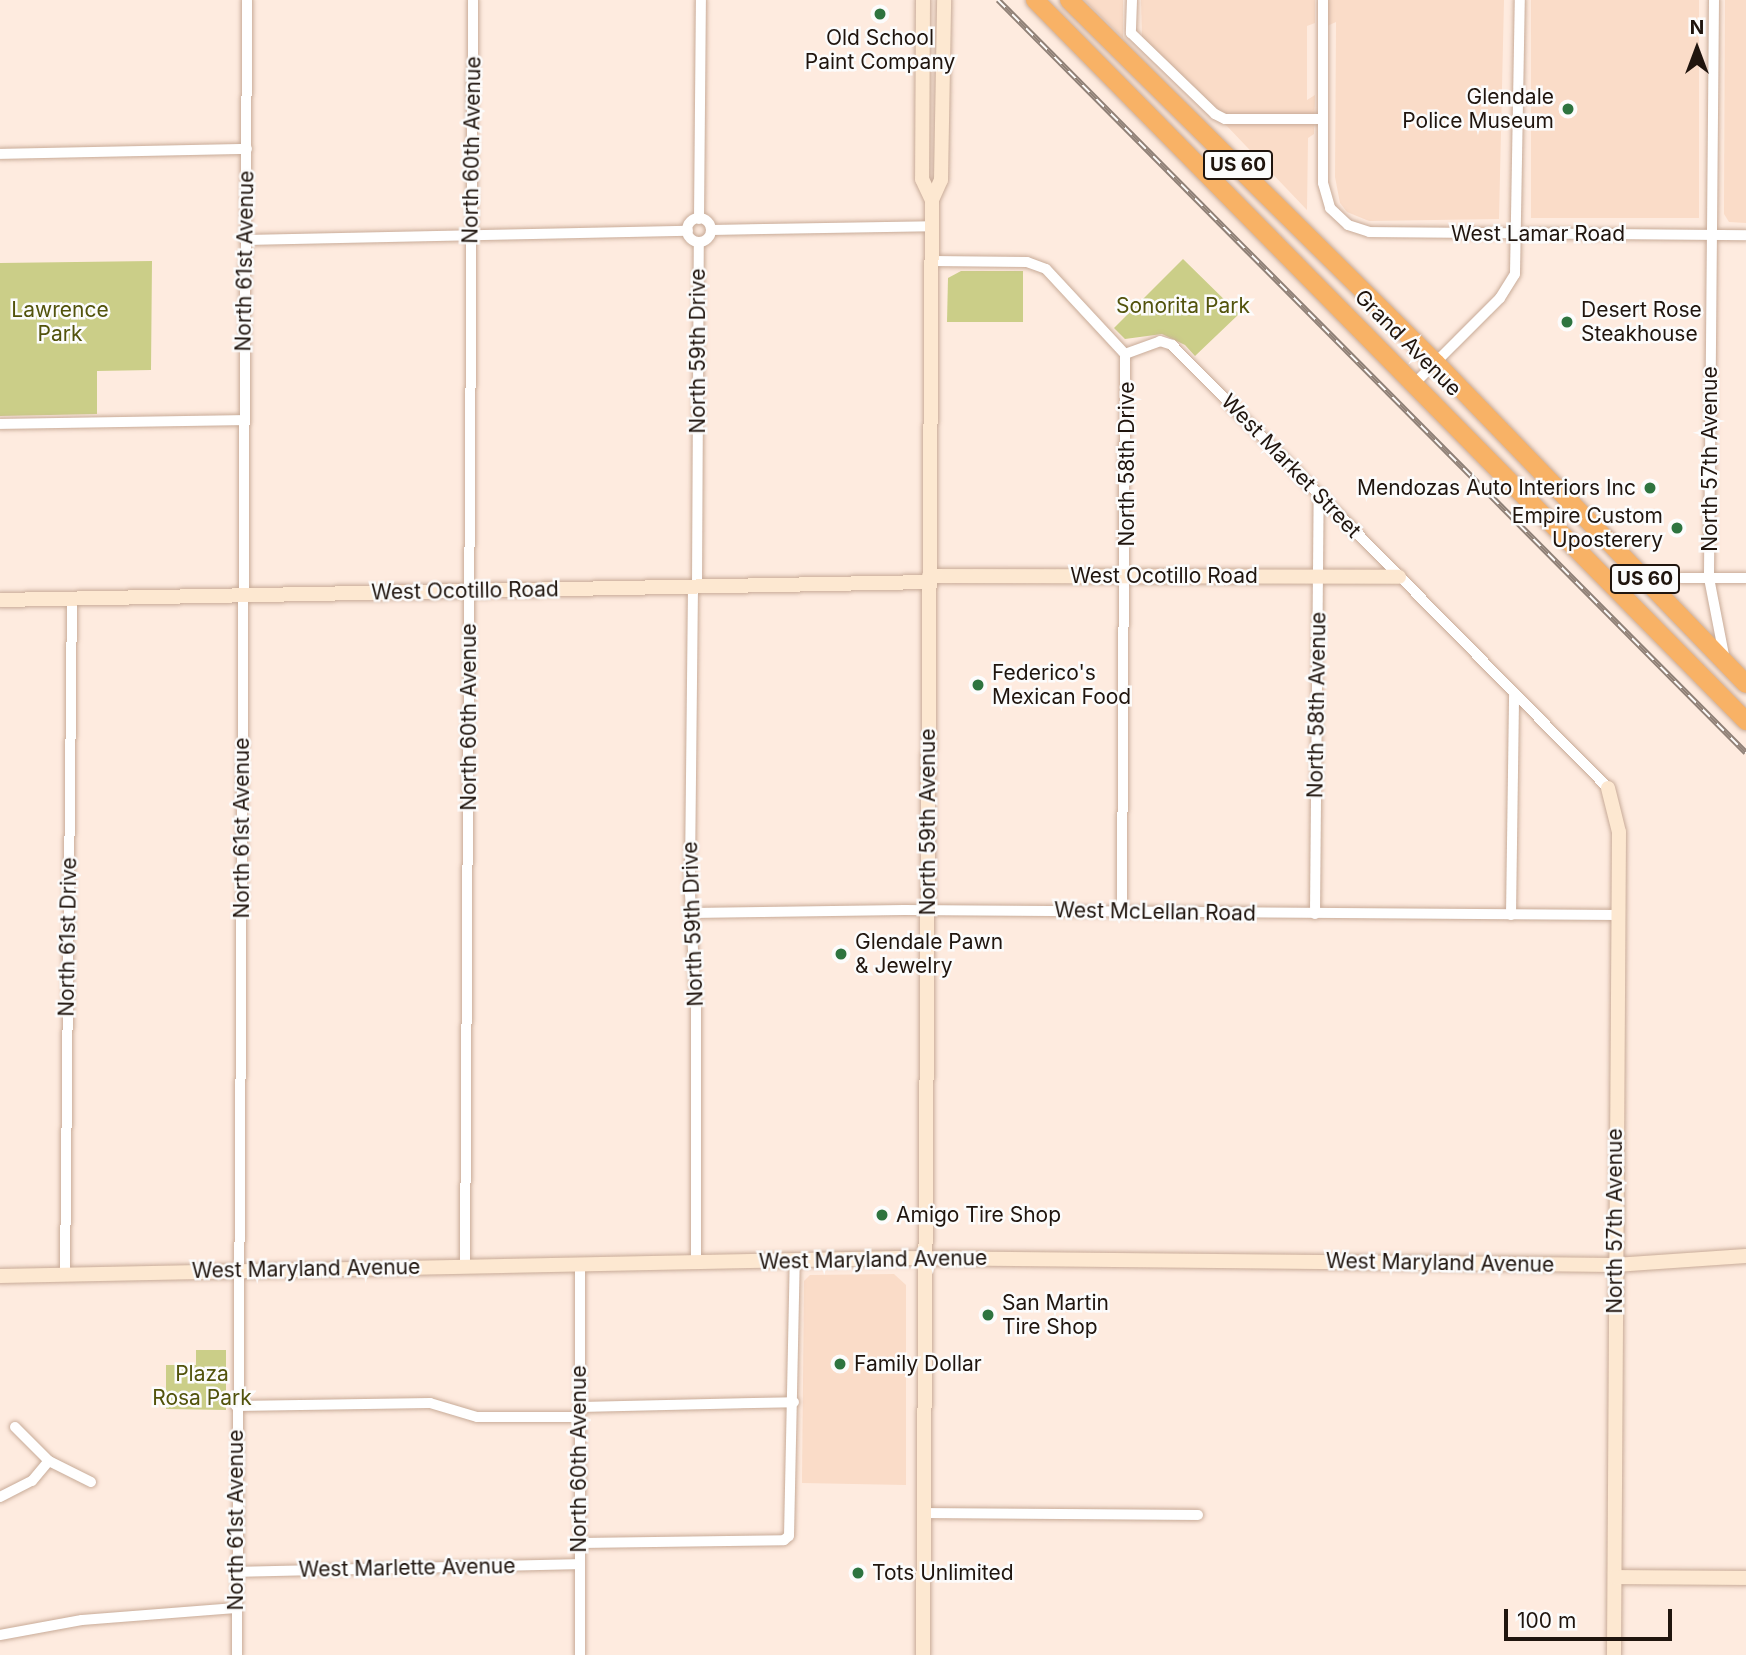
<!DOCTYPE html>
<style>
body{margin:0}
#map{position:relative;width:1746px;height:1655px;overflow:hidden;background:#feebdf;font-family:Inter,sans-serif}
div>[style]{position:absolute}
.built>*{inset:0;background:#fadcc8;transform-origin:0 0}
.green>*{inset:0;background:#cbce88}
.roads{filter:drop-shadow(0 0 2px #c8ab98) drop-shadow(0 0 2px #c8ab98)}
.street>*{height:10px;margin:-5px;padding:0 5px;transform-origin:5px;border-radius:5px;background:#fff}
.street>.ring{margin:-5px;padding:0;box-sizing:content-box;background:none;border:10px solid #fff;border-radius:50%}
.secondary>*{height:14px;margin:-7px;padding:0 7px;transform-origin:7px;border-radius:7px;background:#fde8d1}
.highway>*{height:18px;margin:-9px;padding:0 9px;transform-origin:9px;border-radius:9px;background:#f8b266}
.rail>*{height:6px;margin-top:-3px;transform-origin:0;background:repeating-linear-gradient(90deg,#fcfcfc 0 10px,#908177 0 20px);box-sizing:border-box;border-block:2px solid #908177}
.dots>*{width:19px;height:19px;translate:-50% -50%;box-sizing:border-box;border:4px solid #fcfcfc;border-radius:50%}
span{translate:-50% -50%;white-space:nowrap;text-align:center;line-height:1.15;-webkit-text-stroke:5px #fcfcfc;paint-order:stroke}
.shield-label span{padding:2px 5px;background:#fcfcfc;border:2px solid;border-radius:5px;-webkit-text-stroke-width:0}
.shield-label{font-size:19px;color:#20150e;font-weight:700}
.poi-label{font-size:21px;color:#20150e}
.right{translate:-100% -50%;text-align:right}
.left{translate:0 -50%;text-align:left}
.street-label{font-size:21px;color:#20150e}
.park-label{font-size:21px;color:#52530c}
.north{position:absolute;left:1662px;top:14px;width:70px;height:70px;-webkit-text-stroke:5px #fcfcfc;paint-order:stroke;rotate:0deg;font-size:19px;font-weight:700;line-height:28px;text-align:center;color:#20150e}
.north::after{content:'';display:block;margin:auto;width:24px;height:32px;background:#20150e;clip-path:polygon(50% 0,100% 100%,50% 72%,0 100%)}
.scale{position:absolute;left:1504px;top:1609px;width:168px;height:32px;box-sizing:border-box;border:4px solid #20150e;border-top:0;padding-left:9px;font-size:21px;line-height:24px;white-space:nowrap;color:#20150e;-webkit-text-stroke:5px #fcfcfc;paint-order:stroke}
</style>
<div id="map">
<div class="built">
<i style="clip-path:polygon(1084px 0,1123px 0,1123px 38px,1114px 29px)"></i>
<i style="clip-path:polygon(1141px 0,1315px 0,1315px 23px,1307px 26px,1307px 100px,1315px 95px,1314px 134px,1308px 138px,1307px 210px,1142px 37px)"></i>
<i style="clip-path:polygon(1328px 0,1504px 0,1499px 219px,1369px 221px,1347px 212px,1340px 203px,1335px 177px,1336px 22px,1327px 26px)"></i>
<i style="left:1531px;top:0;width:168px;height:218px"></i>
<i style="clip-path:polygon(1725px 0,1746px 0,1746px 223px,1729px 222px,1724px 214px)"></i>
<i style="clip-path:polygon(894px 1274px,906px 1285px,906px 1485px,802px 1483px,804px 1281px,810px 1275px)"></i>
</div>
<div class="green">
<i style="clip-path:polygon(1183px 259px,1239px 314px,1195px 356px,1185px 345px,1162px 334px,1125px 339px,1114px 328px)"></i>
<i style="clip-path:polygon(152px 261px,151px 370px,97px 371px,97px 414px,0 416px,0 263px)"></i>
<i style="clip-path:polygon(961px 271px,1023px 271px,1023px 322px,947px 322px,948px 278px)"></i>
<i style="clip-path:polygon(196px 1350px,226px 1350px,226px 1410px,166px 1409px,166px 1365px,196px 1365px)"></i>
</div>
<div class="roads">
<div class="street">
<i style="left:1132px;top:0;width:33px;rotate:92deg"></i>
<i style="left:1131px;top:33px;width:117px;rotate:44deg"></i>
<i style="left:1215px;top:114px;width:11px;rotate:27deg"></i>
<i style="left:1225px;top:119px;width:98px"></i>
<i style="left:1323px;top:0;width:183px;rotate:90deg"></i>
<i style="left:1323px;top:183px;width:26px;rotate:74deg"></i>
<i style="left:1330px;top:208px;width:25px;rotate:43deg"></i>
<i style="left:1348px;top:225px;width:22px;rotate:18deg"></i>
<i style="left:1369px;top:232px;width:377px;rotate:0.5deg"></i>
<i style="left:1714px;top:0;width:578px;rotate:90.5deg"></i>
<i style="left:1709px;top:578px;width:78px;rotate:79deg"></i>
<i style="left:0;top:154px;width:247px;rotate:-1.2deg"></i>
<i class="ring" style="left:687px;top:218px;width:14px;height:14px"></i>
<i style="left:699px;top:219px;width:219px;rotate:-89.5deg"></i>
<i style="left:711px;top:230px;width:221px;rotate:-1deg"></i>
<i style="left:245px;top:240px;width:443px;rotate:-1.2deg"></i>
<i style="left:932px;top:261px;width:95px;rotate:0.6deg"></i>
<i style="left:1027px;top:262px;width:20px;rotate:20deg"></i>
<i style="left:1046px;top:269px;width:116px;rotate:47.1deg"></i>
<i style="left:1125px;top:354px;width:557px;rotate:90.31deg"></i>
<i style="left:1125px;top:354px;width:37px;rotate:-20deg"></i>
<i style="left:1160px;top:341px;width:13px;rotate:18deg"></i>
<i style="left:1172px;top:345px;width:622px;rotate:45.46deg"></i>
<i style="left:1416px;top:382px;width:119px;rotate:-45deg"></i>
<i style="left:1500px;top:298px;width:28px;rotate:-58deg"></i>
<i style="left:1515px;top:274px;width:274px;rotate:-89deg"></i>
<i style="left:0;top:424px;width:244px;rotate:-0.9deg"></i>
<i style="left:1681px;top:578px;width:65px"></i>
<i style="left:693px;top:586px;width:307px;rotate:90.6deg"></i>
<i style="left:690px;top:893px;width:116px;rotate:87deg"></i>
<i style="left:696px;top:1009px;width:252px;rotate:90deg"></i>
<i style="left:697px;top:586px;width:344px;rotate:-89.7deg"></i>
<i style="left:691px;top:913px;width:213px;rotate:-0.8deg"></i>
<i style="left:904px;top:910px;width:715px;rotate:0.4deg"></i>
<i style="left:1315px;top:914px;width:418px;rotate:-89.5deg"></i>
<i style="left:1511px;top:915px;width:221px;rotate:-89.2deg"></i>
<i style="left:465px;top:1266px;width:1266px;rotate:-89.64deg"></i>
<i style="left:65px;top:1275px;width:676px;rotate:-89.41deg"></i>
<i style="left:236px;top:1406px;width:194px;rotate:-0.9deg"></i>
<i style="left:430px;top:1403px;width:49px;rotate:16.6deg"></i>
<i style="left:477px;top:1417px;width:103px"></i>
<i style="left:580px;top:1407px;width:214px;rotate:-1.3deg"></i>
<i style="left:15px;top:1427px;width:48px;rotate:45deg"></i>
<i style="left:49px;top:1461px;width:47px;rotate:26.6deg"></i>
<i style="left:0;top:1497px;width:36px;rotate:-27deg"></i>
<i style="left:32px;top:1481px;width:26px;rotate:-50deg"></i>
<i style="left:924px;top:1513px;width:274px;rotate:0.4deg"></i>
<i style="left:580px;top:1543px;width:204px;rotate:-0.8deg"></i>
<i style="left:784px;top:1540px;width:6px;rotate:-39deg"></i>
<i style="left:789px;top:1536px;width:275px;rotate:-88.8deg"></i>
<i style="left:236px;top:1572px;width:343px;rotate:-1.3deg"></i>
<i style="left:0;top:1635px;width:83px;rotate:-10.4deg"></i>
<i style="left:82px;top:1620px;width:154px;rotate:-4.5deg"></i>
<i style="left:237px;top:1655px;width:1655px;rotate:-89.65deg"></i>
<i style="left:580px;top:1655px;width:391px;rotate:-90deg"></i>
</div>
<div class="secondary">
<i style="left:923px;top:0;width:179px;rotate:90.3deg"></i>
<i style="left:922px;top:179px;width:23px;rotate:65deg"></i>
<i style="left:929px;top:576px;width:470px;rotate:0.1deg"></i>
<i style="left:0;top:600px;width:929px;rotate:-1.11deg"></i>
<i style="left:1608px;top:788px;width:45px;rotate:76deg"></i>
<i style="left:1619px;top:832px;width:823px;rotate:90.35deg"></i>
<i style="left:0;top:1276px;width:900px;rotate:-1.15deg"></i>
<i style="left:900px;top:1258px;width:715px;rotate:0.56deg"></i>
<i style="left:1615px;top:1265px;width:131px;rotate:-3.9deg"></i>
<i style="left:1615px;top:1577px;width:131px;rotate:0.4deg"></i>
<i style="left:923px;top:1655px;width:1455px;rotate:-89.65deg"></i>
<i style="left:932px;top:200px;width:22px;rotate:-66deg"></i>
<i style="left:941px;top:180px;width:180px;rotate:-89deg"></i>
</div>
<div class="highway">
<i style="left:1035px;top:0;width:1013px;rotate:45.4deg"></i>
<i style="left:1069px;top:0;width:516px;rotate:44.69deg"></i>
<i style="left:1436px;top:363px;width:446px;rotate:46deg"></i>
</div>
</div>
<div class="rail">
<i style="left:998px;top:0;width:1061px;rotate:45.19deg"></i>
</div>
<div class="dots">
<i style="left:880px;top:14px;background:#2e743f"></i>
<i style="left:1568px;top:109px;background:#2e743f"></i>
<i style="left:1567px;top:322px;background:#2e743f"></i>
<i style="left:1650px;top:488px;background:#2e743f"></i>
<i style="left:1677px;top:528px;background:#2e743f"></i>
<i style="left:978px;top:685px;background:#2e743f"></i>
<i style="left:841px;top:954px;background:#2e743f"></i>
<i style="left:882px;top:1215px;background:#2e743f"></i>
<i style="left:988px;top:1315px;background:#2e743f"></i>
<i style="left:840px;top:1364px;background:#2e743f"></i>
<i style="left:858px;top:1573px;background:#2e743f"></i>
</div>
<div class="shield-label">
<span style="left:1238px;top:165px">US 60</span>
<span style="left:1645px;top:579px">US 60</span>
</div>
<div class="poi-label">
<span style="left:880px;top:50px">Old School<br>Paint Company</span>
<span class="right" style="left:1554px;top:109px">Glendale<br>Police Museum</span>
<span class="left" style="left:1581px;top:322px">Desert Rose<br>Steakhouse</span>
<span class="right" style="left:1636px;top:488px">Mendozas Auto Interiors Inc</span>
<span class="right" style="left:1663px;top:528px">Empire Custom<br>Uposterery</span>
<span class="left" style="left:992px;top:685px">Federico's<br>Mexican Food</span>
<span class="left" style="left:855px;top:954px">Glendale Pawn<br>&amp; Jewelry</span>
<span class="left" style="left:896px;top:1215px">Amigo Tire Shop</span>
<span class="left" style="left:1002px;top:1315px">San Martin<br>Tire Shop</span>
<span class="left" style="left:854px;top:1364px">Family Dollar</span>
<span class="left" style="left:872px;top:1573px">Tots Unlimited</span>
</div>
<div class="street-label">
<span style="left:472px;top:150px;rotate:-89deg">North 60th Avenue</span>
<span style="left:1538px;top:234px">West Lamar Road</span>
<span style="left:245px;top:261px;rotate:-89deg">North 61st Avenue</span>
<span style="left:1408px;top:343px;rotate:45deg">Grand Avenue</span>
<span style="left:698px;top:351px;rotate:-90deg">North 59th Drive</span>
<span style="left:1710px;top:459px;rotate:-90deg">North 57th Avenue</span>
<span style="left:1127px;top:464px;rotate:-90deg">North 58th Drive</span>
<span style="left:1291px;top:466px;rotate:46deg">West Market Street</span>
<span style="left:1164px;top:576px">West Ocotillo Road</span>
<span style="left:465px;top:591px;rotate:-1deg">West Ocotillo Road</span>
<span style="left:1317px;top:705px;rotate:-89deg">North 58th Avenue</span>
<span style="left:469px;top:717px;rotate:-90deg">North 60th Avenue</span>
<span style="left:928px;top:822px;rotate:-90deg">North 59th Avenue</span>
<span style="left:242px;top:828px;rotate:-90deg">North 61st Avenue</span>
<span style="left:1155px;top:912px;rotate:1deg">West McLellan Road</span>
<span style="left:693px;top:924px;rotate:-92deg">North 59th Drive</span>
<span style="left:68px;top:937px;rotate:-89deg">North 61st Drive</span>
<span style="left:1615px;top:1221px;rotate:-90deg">North 57th Avenue</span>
<span style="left:873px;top:1260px;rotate:-1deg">West Maryland Avenue</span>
<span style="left:1440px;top:1263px;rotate:1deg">West Maryland Avenue</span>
<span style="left:306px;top:1269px;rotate:-1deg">West Maryland Avenue</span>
<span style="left:579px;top:1459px;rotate:-90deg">North 60th Avenue</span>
<span style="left:236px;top:1520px;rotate:-90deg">North 61st Avenue</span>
<span style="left:407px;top:1568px;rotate:-1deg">West Marlette Avenue</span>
</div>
<div class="park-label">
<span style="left:1183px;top:306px">Sonorita Park</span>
<span style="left:60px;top:322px">Lawrence<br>Park</span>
<span style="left:202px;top:1386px">Plaza<br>Rosa Park</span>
</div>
<div class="north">N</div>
<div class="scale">100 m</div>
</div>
